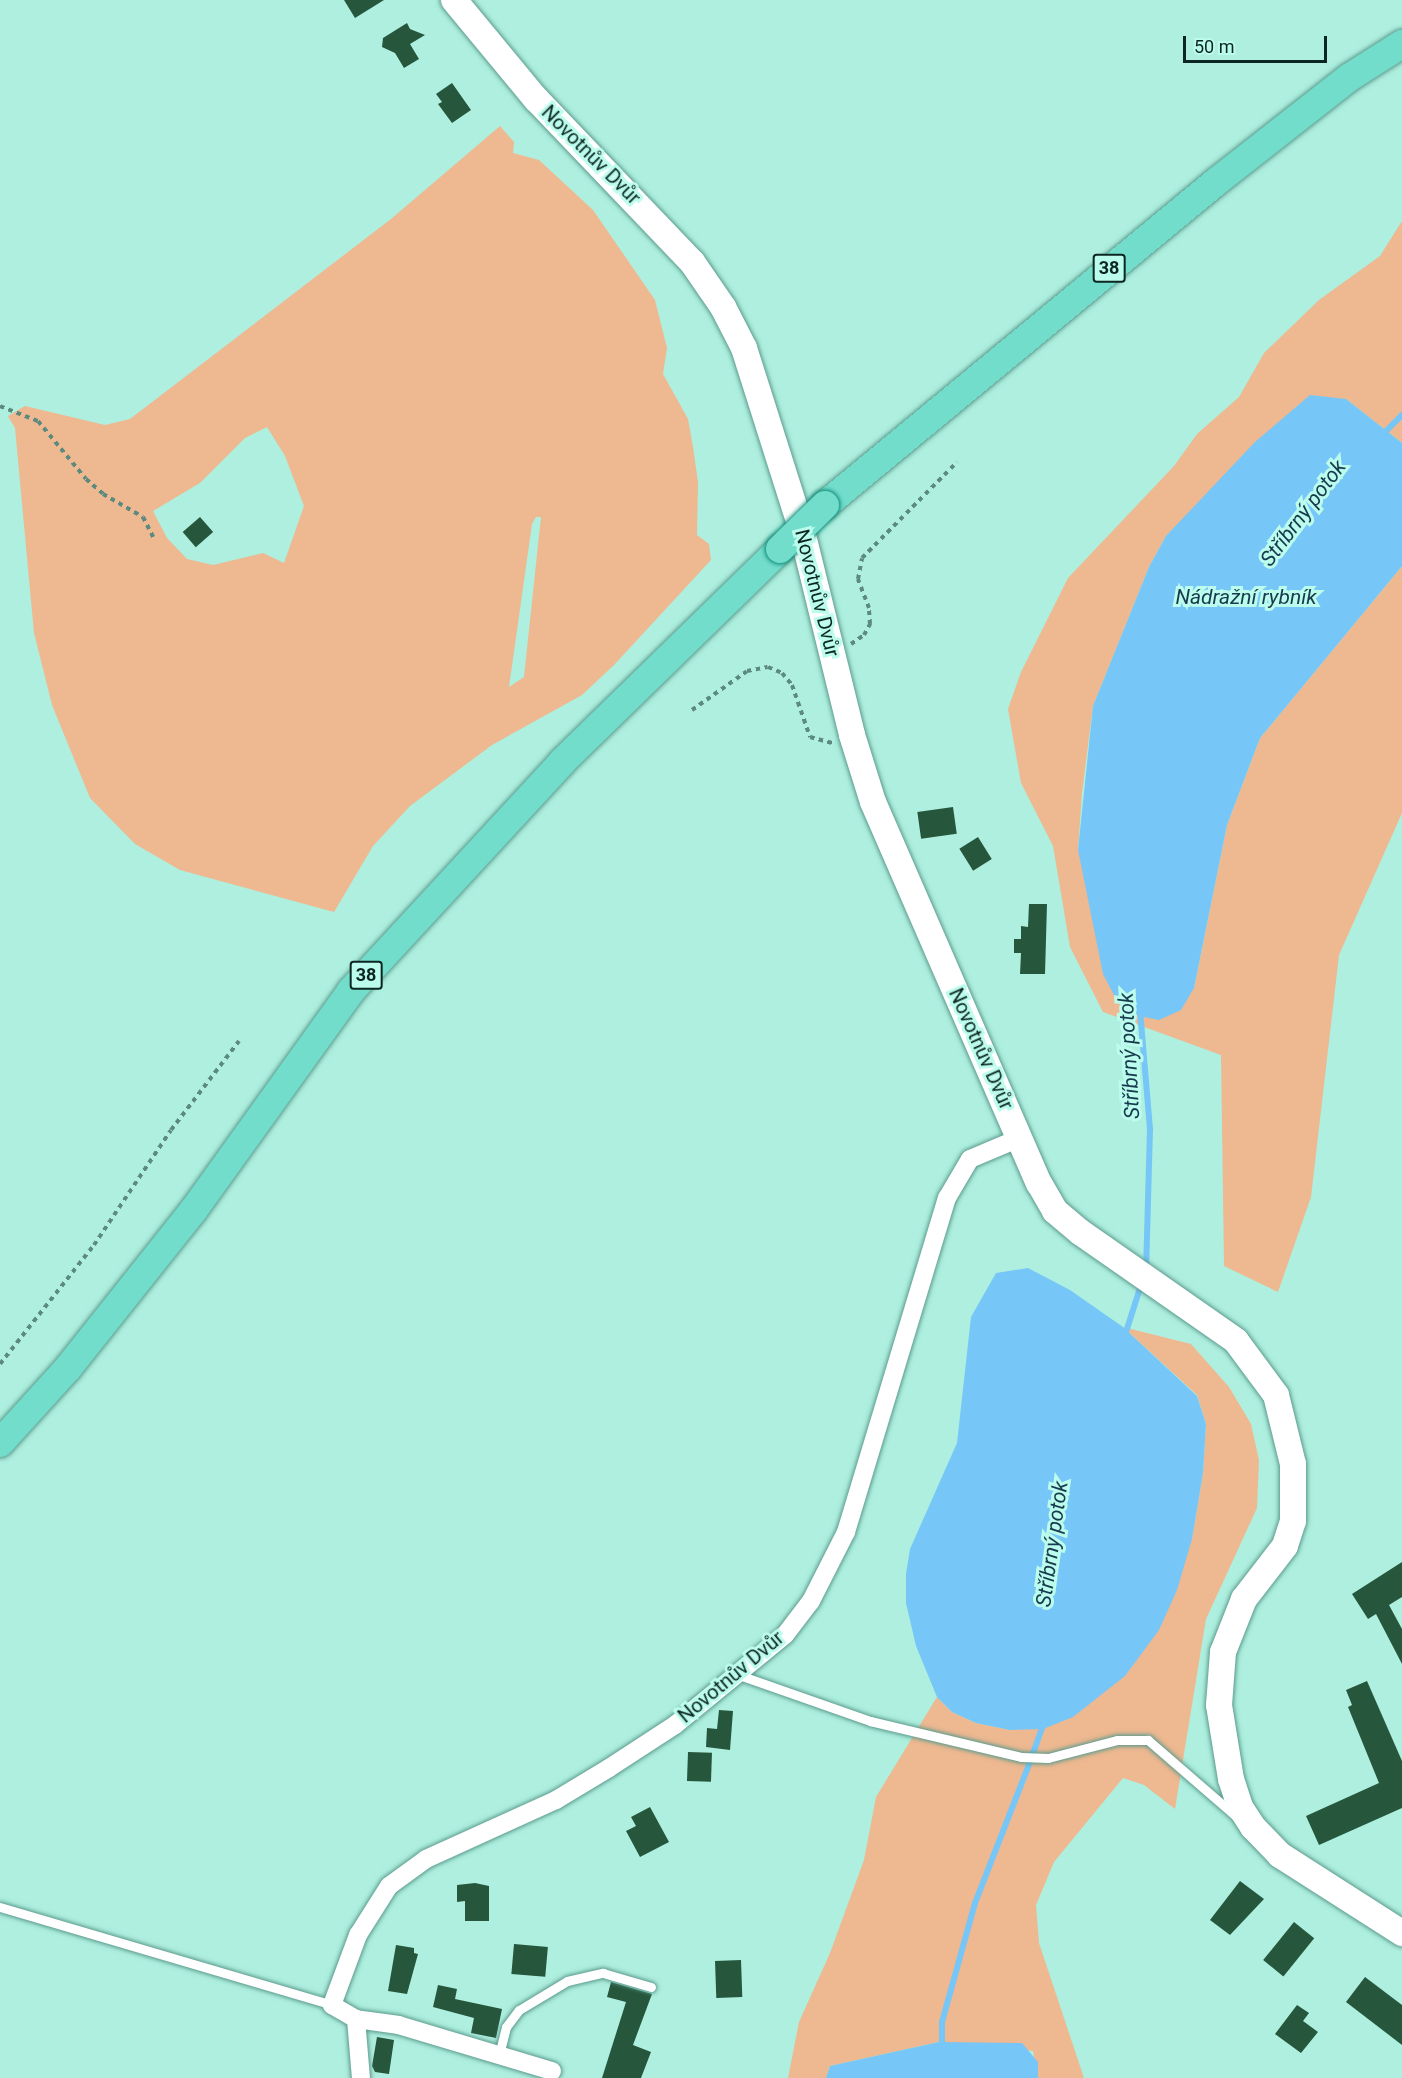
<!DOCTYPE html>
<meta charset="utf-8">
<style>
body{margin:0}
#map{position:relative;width:1402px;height:2078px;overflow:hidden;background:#aeefdf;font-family:Roboto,sans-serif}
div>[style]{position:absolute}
.green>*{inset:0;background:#eeb890}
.water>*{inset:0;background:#76c6f8}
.stream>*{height:6px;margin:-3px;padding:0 3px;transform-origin:3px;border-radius:3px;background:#76c6f8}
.building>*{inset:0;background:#26563c;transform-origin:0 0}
.path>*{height:4px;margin-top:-2px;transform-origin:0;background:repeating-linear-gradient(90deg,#5c8a7f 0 4.5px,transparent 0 9px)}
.roads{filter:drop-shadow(0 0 2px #5c9b8d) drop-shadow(0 0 2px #5c9b8d)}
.lane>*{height:9px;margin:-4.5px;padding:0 4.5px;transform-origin:4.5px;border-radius:4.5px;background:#fff}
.street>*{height:18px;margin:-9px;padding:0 9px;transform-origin:9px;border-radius:9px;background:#fff}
.secondary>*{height:26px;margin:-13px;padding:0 13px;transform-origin:13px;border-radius:13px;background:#fff}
.primary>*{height:28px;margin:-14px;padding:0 14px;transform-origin:14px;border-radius:14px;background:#73ddcc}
.bridges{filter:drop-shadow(0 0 2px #128e7a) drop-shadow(0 0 2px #128e7a)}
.primary-bridge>*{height:28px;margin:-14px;padding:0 14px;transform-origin:14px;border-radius:14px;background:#73ddcc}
span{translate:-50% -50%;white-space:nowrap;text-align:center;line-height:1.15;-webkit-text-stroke:6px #bbfcec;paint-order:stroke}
.shield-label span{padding:2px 4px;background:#bbfcec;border:2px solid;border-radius:4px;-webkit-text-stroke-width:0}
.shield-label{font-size:18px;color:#0c2721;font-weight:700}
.street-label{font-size:20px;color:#0c2721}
.water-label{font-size:21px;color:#173a4f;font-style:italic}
.scale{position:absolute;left:1183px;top:36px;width:144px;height:27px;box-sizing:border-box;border:3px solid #0c2721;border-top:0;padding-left:8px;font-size:18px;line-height:21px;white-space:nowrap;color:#0c2721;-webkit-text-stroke:4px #bbfcec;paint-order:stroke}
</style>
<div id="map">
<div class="green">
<i style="clip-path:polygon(evenodd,500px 126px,514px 142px,513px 153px,539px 160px,593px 210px,655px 300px,667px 348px,663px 374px,688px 419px,693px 447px,698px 482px,697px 535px,709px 544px,711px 560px,614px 665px,582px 695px,492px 745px,410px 806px,373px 846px,334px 912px,180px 870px,135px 844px,90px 798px,52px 705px,34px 633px,15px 428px,8px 416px,25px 406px,105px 425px,130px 419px,391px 219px,500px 126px,267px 427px,285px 456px,304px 506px,284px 563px,263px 553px,213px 565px,187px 559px,167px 538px,153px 511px,200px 483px,245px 438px,267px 427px,500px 126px,536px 517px,541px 517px,524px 677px,509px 687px,532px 524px,536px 517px)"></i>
<i style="clip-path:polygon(1402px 221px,1402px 443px,1346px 399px,1210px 491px,1166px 536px,1149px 567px,1093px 706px,1082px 793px,1078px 850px,1194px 988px,1227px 825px,1260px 738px,1402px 566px,1402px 813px,1339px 955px,1311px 1197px,1278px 1292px,1224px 1266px,1221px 1055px,1103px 1012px,1070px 947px,1053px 846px,1021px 783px,1008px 709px,1021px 672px,1068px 578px,1174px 466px,1197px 434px,1239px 397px,1264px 353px,1319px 300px,1380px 256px)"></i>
<i style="clip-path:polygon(1123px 1327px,1191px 1344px,1229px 1387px,1251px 1424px,1259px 1460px,1257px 1508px,1206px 1619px,1175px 1809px,1144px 1785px,1123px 1778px,1054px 1862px,1036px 1905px,1039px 1943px,1084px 2078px,1038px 2078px,1033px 2051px,939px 2042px,830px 2066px,826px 2078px,788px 2078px,799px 2022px,830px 1953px,864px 1860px,876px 1797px,937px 1697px,952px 1712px,976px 1723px,1010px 1730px,1192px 1539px,1203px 1473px,1206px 1424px,1197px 1395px)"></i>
</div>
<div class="water">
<i style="clip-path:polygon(1310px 395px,1346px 399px,1402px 443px,1402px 566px,1260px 738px,1227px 825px,1194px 988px,1181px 1010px,1159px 1020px,1139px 1016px,1118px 1003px,1103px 974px,1078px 850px,1093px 706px,1149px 567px,1166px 536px,1255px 442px)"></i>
<i style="clip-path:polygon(1028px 1268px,1070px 1290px,1123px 1327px,1197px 1396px,1206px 1424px,1203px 1473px,1192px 1539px,1177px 1590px,1159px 1630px,1125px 1676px,1073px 1717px,1043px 1729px,1010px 1730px,976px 1723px,952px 1712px,937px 1697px,916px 1646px,906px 1603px,906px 1574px,910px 1549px,957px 1443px,971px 1317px,996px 1273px)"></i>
<i style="clip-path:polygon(939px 2042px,1022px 2043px,1038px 2062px,1038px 2078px,826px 2078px,830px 2066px)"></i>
</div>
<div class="stream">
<i style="left:1381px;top:436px;width:30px;rotate:-45deg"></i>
<i style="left:1140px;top:1010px;width:119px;rotate:85.2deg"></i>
<i style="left:1150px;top:1129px;width:140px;rotate:91.6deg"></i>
<i style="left:1125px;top:1335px;width:56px;rotate:-72.2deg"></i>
<i style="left:1033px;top:1753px;width:33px;rotate:-70deg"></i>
<i style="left:942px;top:2050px;width:28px;rotate:-90deg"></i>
<i style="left:942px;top:2022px;width:123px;rotate:-74.5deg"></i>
<i style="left:975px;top:1903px;width:151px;rotate:-68.7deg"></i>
</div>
<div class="building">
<i style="clip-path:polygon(344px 0,384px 0,355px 18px)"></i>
<i style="clip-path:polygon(407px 23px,410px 29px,425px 35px,410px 44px,419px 59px,404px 68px,395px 53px,382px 47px,383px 38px)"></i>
<i style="clip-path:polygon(452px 83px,471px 110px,452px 123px,438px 104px,442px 102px,436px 94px)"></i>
<i style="left:200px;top:517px;width:20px;height:23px;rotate:49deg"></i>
<i style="left:953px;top:807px;width:27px;height:36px;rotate:82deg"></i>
<i style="left:978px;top:837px;width:26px;height:22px;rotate:58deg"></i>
<i style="clip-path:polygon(1029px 904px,1047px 904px,1045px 974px,1020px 974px,1021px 953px,1014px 953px,1014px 939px,1021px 939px,1021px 926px,1028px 927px)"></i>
<i style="clip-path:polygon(1402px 1562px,1402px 1597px,1389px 1605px,1402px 1629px,1402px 1664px,1376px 1614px,1368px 1619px,1352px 1594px)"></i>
<i style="clip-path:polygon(1367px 1681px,1402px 1761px,1402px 1808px,1319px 1845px,1306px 1816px,1379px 1783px,1348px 1707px,1352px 1705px,1346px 1690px)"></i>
<i style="clip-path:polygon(719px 1710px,733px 1711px,730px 1750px,706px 1747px,707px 1728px,717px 1729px)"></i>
<i style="left:688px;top:1752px;width:24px;height:29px;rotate:2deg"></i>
<i style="clip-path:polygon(650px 1807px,669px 1842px,640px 1857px,626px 1831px,636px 1826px,631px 1817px)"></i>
<i style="clip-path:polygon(1240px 1881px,1264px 1899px,1230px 1935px,1210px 1920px)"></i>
<i style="clip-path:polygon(475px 1883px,489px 1886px,489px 1921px,465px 1921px,465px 1901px,457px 1902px,457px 1885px)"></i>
<i style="left:1294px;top:1922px;width:26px;height:49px;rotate:39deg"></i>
<i style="left:514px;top:1944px;width:34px;height:30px;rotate:5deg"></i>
<i style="clip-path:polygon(396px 1945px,414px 1948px,414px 1953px,418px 1954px,407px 1994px,388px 1991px)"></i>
<i style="left:741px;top:1960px;width:37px;height:26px;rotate:88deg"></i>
<i style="clip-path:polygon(1365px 1977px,1402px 2005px,1402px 2045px,1346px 2002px)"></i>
<i style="clip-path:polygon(611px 1982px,652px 1994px,633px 2045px,651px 2052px,641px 2078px,602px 2078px,626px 2002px,607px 1997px)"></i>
<i style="clip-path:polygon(438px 1985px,457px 1989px,455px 1999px,502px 2009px,496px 2038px,471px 2033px,474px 2018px,433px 2007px)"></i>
<i style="clip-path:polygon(1297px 2005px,1309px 2013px,1303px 2021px,1318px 2032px,1301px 2053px,1275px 2034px)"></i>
<i style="clip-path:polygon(377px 2037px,394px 2040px,389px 2074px,375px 2072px,372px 2066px)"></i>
</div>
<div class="path">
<i style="left:0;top:406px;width:41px;rotate:21.5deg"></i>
<i style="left:38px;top:421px;width:75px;rotate:50.4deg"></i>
<i style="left:86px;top:479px;width:23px;rotate:41deg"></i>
<i style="left:103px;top:494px;width:46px;rotate:29.9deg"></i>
<i style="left:143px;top:517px;width:25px;rotate:63deg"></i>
<i style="left:851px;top:644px;width:16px;rotate:-35deg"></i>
<i style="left:864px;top:635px;width:13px;rotate:-61deg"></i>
<i style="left:870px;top:624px;width:16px;rotate:-94deg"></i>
<i style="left:869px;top:608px;width:31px;rotate:-111deg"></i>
<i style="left:858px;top:579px;width:21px;rotate:-79deg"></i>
<i style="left:862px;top:558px;width:135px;rotate:-45.3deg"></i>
<i style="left:692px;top:710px;width:67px;rotate:-35.3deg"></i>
<i style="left:747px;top:671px;width:21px;rotate:-11deg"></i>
<i style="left:768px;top:667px;width:15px;rotate:23deg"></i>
<i style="left:782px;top:673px;width:16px;rotate:50deg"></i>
<i style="left:792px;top:685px;width:55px;rotate:70.9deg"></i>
<i style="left:810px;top:737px;width:23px;rotate:15deg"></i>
<i style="left:0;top:1364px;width:152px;rotate:-51.7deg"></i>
<i style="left:94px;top:1245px;width:138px;rotate:-56.2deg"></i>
<i style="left:171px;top:1130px;width:112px;rotate:-52.6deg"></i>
</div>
<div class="roads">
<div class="lane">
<i style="left:739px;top:1675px;width:139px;rotate:19.3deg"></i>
<i style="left:870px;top:1721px;width:155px;rotate:13.4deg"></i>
<i style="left:1021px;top:1757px;width:27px;rotate:2deg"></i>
<i style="left:1048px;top:1758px;width:71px;rotate:-14.6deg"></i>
<i style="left:1117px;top:1740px;width:31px"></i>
<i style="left:1148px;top:1740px;width:119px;rotate:40.9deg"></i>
<i style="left:0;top:1907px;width:346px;rotate:16.4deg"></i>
<i style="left:499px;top:2055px;width:29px;rotate:-76deg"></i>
<i style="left:506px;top:2027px;width:21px;rotate:-53deg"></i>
<i style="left:519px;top:2010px;width:56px;rotate:-31.1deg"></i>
<i style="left:567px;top:1981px;width:37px;rotate:-13deg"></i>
<i style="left:603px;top:1973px;width:50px;rotate:16.3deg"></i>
</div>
<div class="street">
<i style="left:356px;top:2019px;width:59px;rotate:85.2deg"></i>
<i style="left:552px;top:2071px;width:160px;rotate:-163.3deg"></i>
<i style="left:399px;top:2025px;width:43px;rotate:-172.1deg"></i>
<i style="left:356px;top:2019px;width:28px;rotate:-150deg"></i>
<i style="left:332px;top:2005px;width:75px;rotate:-69.6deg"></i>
<i style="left:358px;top:1935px;width:58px;rotate:-57.7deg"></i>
<i style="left:389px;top:1886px;width:46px;rotate:-36.1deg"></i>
<i style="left:426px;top:1859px;width:143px;rotate:-24.4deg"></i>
<i style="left:556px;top:1800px;width:62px;rotate:-31.1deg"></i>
<i style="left:609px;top:1768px;width:79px;rotate:-33.1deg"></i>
<i style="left:675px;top:1725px;width:142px;rotate:-39.3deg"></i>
<i style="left:785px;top:1635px;width:43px;rotate:-52.6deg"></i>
<i style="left:811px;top:1601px;width:77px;rotate:-63.1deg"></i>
<i style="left:846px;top:1532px;width:349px;rotate:-73.2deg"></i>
<i style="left:947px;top:1198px;width:45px;rotate:-59.5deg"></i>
<i style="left:970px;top:1159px;width:54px;rotate:-22.8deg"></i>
</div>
<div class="secondary">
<i style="left:454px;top:0;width:129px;rotate:50.4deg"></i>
<i style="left:536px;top:99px;width:226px;rotate:46.3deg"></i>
<i style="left:692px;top:262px;width:55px;rotate:55.4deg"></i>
<i style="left:723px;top:307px;width:46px;rotate:62.9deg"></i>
<i style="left:744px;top:348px;width:192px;rotate:72.4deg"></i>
<i style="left:802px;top:531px;width:210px;rotate:76.2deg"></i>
<i style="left:852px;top:735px;width:70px;rotate:72.6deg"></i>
<i style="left:873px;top:802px;width:416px;rotate:66.5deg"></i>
<i style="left:1039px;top:1183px;width:32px;rotate:60deg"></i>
<i style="left:1055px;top:1211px;width:33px;rotate:40deg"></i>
<i style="left:1080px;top:1232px;width:190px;rotate:34.9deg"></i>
<i style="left:1236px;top:1341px;width:67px;rotate:53.5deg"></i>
<i style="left:1276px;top:1395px;width:71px;rotate:76.2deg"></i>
<i style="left:1293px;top:1464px;width:57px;rotate:90deg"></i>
<i style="left:1293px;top:1521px;width:26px;rotate:108deg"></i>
<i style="left:1285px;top:1546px;width:67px;rotate:127.7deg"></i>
<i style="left:1244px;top:1599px;width:57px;rotate:111.6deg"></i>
<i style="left:1223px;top:1652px;width:53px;rotate:94.3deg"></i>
<i style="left:1219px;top:1705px;width:75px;rotate:80.8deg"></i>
<i style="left:1231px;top:1779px;width:29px;rotate:72deg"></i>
<i style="left:1240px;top:1807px;width:24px;rotate:57deg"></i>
<i style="left:1253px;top:1827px;width:39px;rotate:46deg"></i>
<i style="left:1280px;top:1855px;width:145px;rotate:32.6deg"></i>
</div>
<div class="primary">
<i style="left:825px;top:505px;width:507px;rotate:-39.56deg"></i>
<i style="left:1216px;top:182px;width:170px;rotate:-38.1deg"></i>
<i style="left:1350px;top:77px;width:62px;rotate:-32.4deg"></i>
<i style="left:0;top:1443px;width:101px;rotate:-47.8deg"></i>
<i style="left:68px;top:1368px;width:201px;rotate:-51.5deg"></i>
<i style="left:193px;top:1211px;width:271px;rotate:-54.3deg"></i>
<i style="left:351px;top:991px;width:311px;rotate:-47.3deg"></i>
<i style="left:562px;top:762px;width:305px;rotate:-44.3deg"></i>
</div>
</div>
<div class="bridges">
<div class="primary-bridge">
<i style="left:780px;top:549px;width:63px;rotate:-44.4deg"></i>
</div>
</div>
<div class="shield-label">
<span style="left:1109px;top:268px">38</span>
<span style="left:366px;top:975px">38</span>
</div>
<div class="street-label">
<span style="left:591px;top:155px;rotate:45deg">Novotnův Dvůr</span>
<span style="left:817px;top:593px;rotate:76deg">Novotnův Dvůr</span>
<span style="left:981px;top:1049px;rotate:66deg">Novotnův Dvůr</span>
<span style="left:731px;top:1677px;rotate:-40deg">Novotnův Dvůr</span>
</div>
<div class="water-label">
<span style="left:1303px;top:513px;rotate:-53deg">Stříbrný potok</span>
<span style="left:1246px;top:597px">Nádražní rybník</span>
<span style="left:1129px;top:1056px;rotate:-93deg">Stříbrný potok</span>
<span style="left:1052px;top:1544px;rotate:-82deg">Stříbrný potok</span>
</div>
<div class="scale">50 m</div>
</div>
